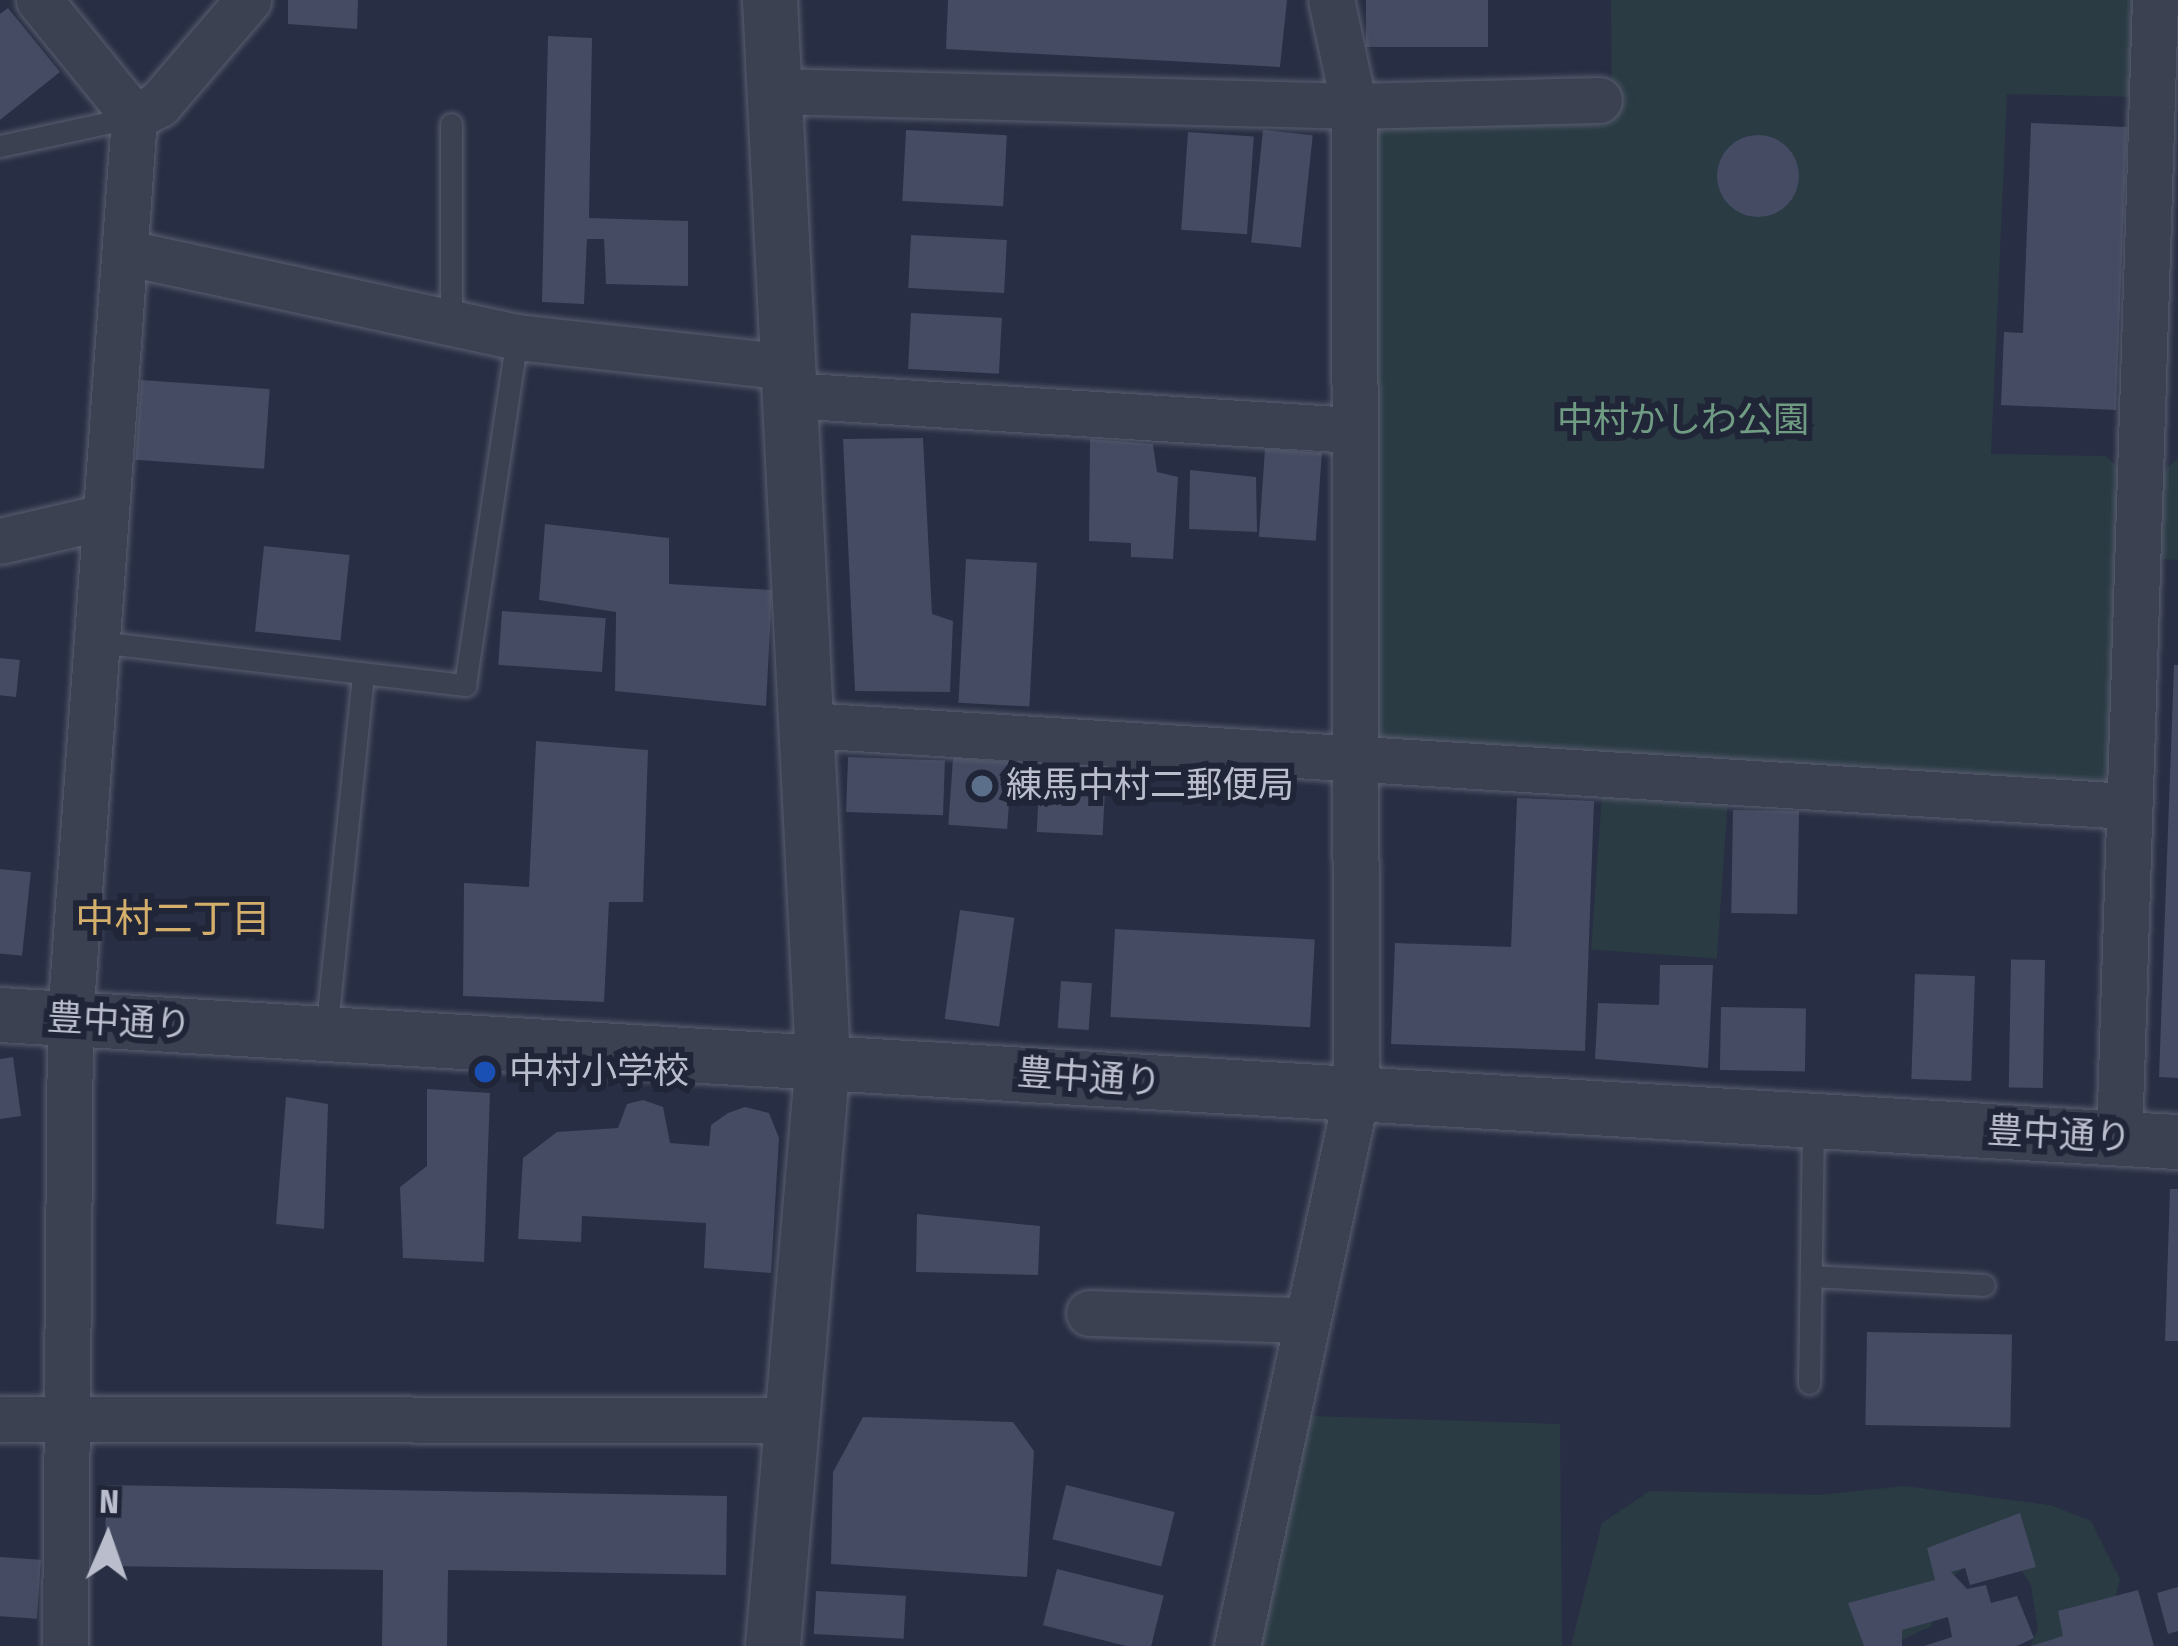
<!DOCTYPE html>
<meta charset="utf-8">
<style>
body{margin:0}
#map{position:relative;width:2178px;height:1646px;overflow:hidden;background:#282e43;font-family:"Fira Sans Condensed","Noto Sans JP",sans-serif}
div>[style]{position:absolute}
.green>*{inset:0;background:#2a3b44;transform-origin:0 0}
.building>*{inset:0;background:#444b62;transform-origin:0 0}
.round{border-radius:50%}
.roads{filter:drop-shadow(0 0 3px #5a5e70) drop-shadow(0 0 3px #5a5e70)}
.service>*{height:21px;margin:-10.5px;padding:0 10.5px;transform-origin:10.5px;border-radius:10.5px;background:#3c4152}
.minor>*{height:45px;margin:-22.5px;padding:0 22.5px;transform-origin:22.5px;border-radius:22.5px;background:#3c4152}
.tertiary>*{height:54px;margin:-27px;padding:0 27px;transform-origin:27px;border-radius:27px;background:#3c4152}
.dots>*{width:33px;height:33px;translate:-50% -50%;box-sizing:border-box;border:6px solid #212538;border-radius:50%}
span{translate:-50% -50%;white-space:nowrap;text-align:center;line-height:1.15;-webkit-text-stroke:12px #212538;paint-order:stroke}
.park-label{font-size:36px;color:#719c84}
.poi-label{font-size:36px;color:#b9bdcc}
.left{translate:0 -50%;text-align:left}
.street-label{font-size:36px;color:#b9bdcc}
.neighbourhood-label{font-size:39px;color:#d4af6c}
.north{position:absolute;left:48px;top:1478px;width:120px;height:120px;-webkit-text-stroke:9px #212538;paint-order:stroke;rotate:2deg;font-size:33px;font-weight:700;line-height:48px;text-align:center;color:#b9bdcc}
.north::after{content:'';display:block;margin:auto;width:42px;height:54px;background:#b9bdcc;clip-path:polygon(50% 0,100% 100%,50% 72%,0 100%)}
</style>
<div id="map">
<div class="green">
<i style="clip-path:polygon(1611px 0,2136px 0,2133px 97px,2007px 94px,1991px 454px,2106px 456px,2121px 471px,2115px 775px,2097px 787px,1387px 748px,1373px 730px,1370px 139px,1382px 124px,1612px 114px)"></i>
<i style="clip-path:polygon(2178px 458px,2178px 560px,2158px 559px,2161px 474px)"></i>
<i style="left:1602px;top:794px;width:126px;height:156px;rotate:4deg"></i>
<i style="clip-path:polygon(1310px 1416px,1560px 1424px,1562px 1646px,1261px 1646px)"></i>
<i style="clip-path:polygon(1904px 1486px,2050px 1505px,2091px 1521px,2120px 1579px,2103px 1646px,2030px 1646px,2038px 1629px,2031px 1586px,2015px 1559px,1986px 1548px,1953px 1577px,1931px 1626px,1889px 1646px,1571px 1646px,1602px 1523px,1650px 1491px,1820px 1495px)"></i>
</div>
<div class="building">
<i style="clip-path:polygon(288px 0,358px 0,357px 29px,288px 24px)"></i>
<i style="clip-path:polygon(948px 0,1287px 0,1280px 67px,946px 49px)"></i>
<i style="left:1366px;top:0;width:122px;height:47px"></i>
<i style="clip-path:polygon(8px 8px,60px 72px,0 120px,0 14px)"></i>
<i style="clip-path:polygon(548px 36px,592px 38px,589px 218px,688px 221px,688px 286px,606px 284px,604px 239px,587px 239px,584px 304px,542px 302px)"></i>
<i style="clip-path:polygon(2031px 123px,2127px 127px,2116px 410px,2001px 405px,2004px 332px,2023px 333px)"></i>
<i style="left:906px;top:130px;width:101px;height:71px;rotate:3deg"></i>
<i style="left:1263px;top:130px;width:50px;height:113px;rotate:6deg"></i>
<i style="left:1188px;top:132px;width:66px;height:98px;rotate:4deg"></i>
<i class="round" style="left:1717px;top:135px;width:82px;height:82px"></i>
<i style="left:911px;top:235px;width:96px;height:53px;rotate:3deg"></i>
<i style="left:911px;top:313px;width:91px;height:56px;rotate:3deg"></i>
<i style="left:141px;top:380px;width:129px;height:80px;rotate:4deg"></i>
<i style="clip-path:polygon(923px 438px,932px 614px,953px 621px,950px 692px,855px 691px,843px 439px)"></i>
<i style="clip-path:polygon(1090px 439px,1153px 444px,1157px 472px,1178px 477px,1173px 559px,1131px 557px,1131px 543px,1089px 541px)"></i>
<i style="left:1265px;top:449px;width:57px;height:88px;rotate:4deg"></i>
<i style="clip-path:polygon(1190px 470px,1256px 477px,1257px 532px,1189px 529px)"></i>
<i style="clip-path:polygon(545px 524px,669px 538px,669px 584px,772px 590px,766px 706px,615px 691px,616px 612px,539px 600px)"></i>
<i style="left:264px;top:546px;width:86px;height:86px;rotate:6deg"></i>
<i style="left:966px;top:559px;width:71px;height:144px;rotate:3deg"></i>
<i style="left:502px;top:611px;width:104px;height:54px;rotate:4deg"></i>
<i style="left:0;top:658px;width:20px;height:37px;rotate:6deg"></i>
<i style="clip-path:polygon(2174px 665px,2178px 665px,2178px 1078px,2159px 1077px)"></i>
<i style="clip-path:polygon(536px 741px,648px 750px,643px 902px,609px 902px,604px 1002px,463px 996px,464px 883px,529px 887px)"></i>
<i style="left:848px;top:757px;width:97px;height:55px;rotate:2deg"></i>
<i style="left:953px;top:758px;width:59px;height:67px;rotate:4deg"></i>
<i style="left:1040px;top:769px;width:66px;height:63px;rotate:3deg"></i>
<i style="clip-path:polygon(1517px 798px,1594px 801px,1585px 1051px,1391px 1044px,1395px 943px,1511px 947px)"></i>
<i style="left:1733px;top:810px;width:66px;height:103px;rotate:1deg"></i>
<i style="left:0;top:869px;width:31px;height:84px;rotate:6deg"></i>
<i style="left:960px;top:910px;width:55px;height:110px;rotate:8deg"></i>
<i style="left:1115px;top:929px;width:200px;height:88px;rotate:3deg"></i>
<i style="left:2045px;top:960px;width:128px;height:34px;rotate:91deg"></i>
<i style="clip-path:polygon(1660px 965px,1713px 965px,1708px 1068px,1595px 1059px,1598px 1003px,1659px 1005px)"></i>
<i style="left:1915px;top:974px;width:60px;height:105px;rotate:2deg"></i>
<i style="left:1061px;top:981px;width:31px;height:47px;rotate:4deg"></i>
<i style="left:1721px;top:1007px;width:85px;height:63px;rotate:1deg"></i>
<i style="clip-path:polygon(13px 1057px,21px 1116px,0 1119px,0 1059px)"></i>
<i style="clip-path:polygon(427px 1089px,490px 1093px,484px 1262px,403px 1258px,400px 1187px,427px 1166px)"></i>
<i style="clip-path:polygon(286px 1097px,328px 1104px,324px 1229px,276px 1224px)"></i>
<i style="clip-path:polygon(643px 1100px,663px 1107px,670px 1143px,709px 1146px,711px 1125px,728px 1113px,745px 1107px,769px 1113px,779px 1138px,771px 1273px,704px 1268px,706px 1223px,582px 1216px,581px 1242px,518px 1239px,523px 1158px,557px 1132px,618px 1128px,627px 1104px)"></i>
<i style="clip-path:polygon(2170px 1189px,2178px 1189px,2178px 1341px,2165px 1341px)"></i>
<i style="clip-path:polygon(917px 1214px,1040px 1226px,1038px 1275px,916px 1272px)"></i>
<i style="left:1867px;top:1332px;width:145px;height:93px;rotate:1deg"></i>
<i style="clip-path:polygon(863px 1417px,1013px 1422px,1034px 1451px,1027px 1577px,831px 1564px,833px 1472px)"></i>
<i style="clip-path:polygon(106px 1485px,727px 1496px,726px 1575px,448px 1570px,447px 1646px,382px 1646px,383px 1570px,105px 1566px)"></i>
<i style="left:1066px;top:1485px;width:112px;height:56px;rotate:14deg"></i>
<i style="clip-path:polygon(2020px 1513px,2036px 1567px,1970px 1585px,1965px 1568px,1951px 1572px,1967px 1589px,1986px 1585px,1991px 1603px,2017px 1596px,2034px 1638px,2017px 1646px,1924px 1646px,1952px 1637px,1948px 1617px,1902px 1630px,1902px 1646px,1864px 1646px,1848px 1603px,1935px 1580px,1927px 1548px)"></i>
<i style="left:0;top:1557px;width:41px;height:59px;rotate:4deg"></i>
<i style="left:1057px;top:1569px;width:110px;height:58px;rotate:14deg"></i>
<i style="clip-path:polygon(2178px 1587px,2178px 1631px,2168px 1634px,2157px 1593px)"></i>
<i style="clip-path:polygon(2138px 1590px,2154px 1646px,2031px 1646px,2063px 1636px,2058px 1611px)"></i>
<i style="left:816px;top:1591px;width:90px;height:43px;rotate:3deg"></i>
</div>
<div class="roads">
<div class="service">
<i style="left:0;top:146px;width:137px;rotate:-12.2deg"></i>
<i style="left:451px;top:320px;width:196px;rotate:-90deg"></i>
<i style="left:98px;top:642px;width:370px;rotate:6.7deg"></i>
<i style="left:465px;top:685px;width:352px;rotate:-81.5deg"></i>
<i style="left:326px;top:1033px;width:359px;rotate:-84.1deg"></i>
<i style="left:1811px;top:1276px;width:173px;rotate:3deg"></i>
<i style="left:1809px;top:1383px;width:261px;rotate:-89.1deg"></i>
</div>
<div class="minor">
<i style="left:39px;top:0;width:151px;rotate:50.9deg"></i>
<i style="left:134px;top:117px;width:904px;rotate:94.06deg"></i>
<i style="left:70px;top:1019px;width:627px;rotate:90.46deg"></i>
<i style="left:774px;top:91px;width:580px;rotate:1.48deg"></i>
<i style="left:1354px;top:106px;width:245px;rotate:-1.4deg"></i>
<i style="left:134px;top:117px;width:28px;rotate:-27deg"></i>
<i style="left:159px;top:104px;width:137px;rotate:-49.4deg"></i>
<i style="left:128px;top:253px;width:398px;rotate:12.2deg"></i>
<i style="left:517px;top:337px;width:273px;rotate:6.3deg"></i>
<i style="left:789px;top:395px;width:565px;rotate:3.55deg"></i>
<i style="left:0;top:541px;width:106px;rotate:-13.1deg"></i>
<i style="left:807px;top:725px;width:1321px;rotate:3.51deg"></i>
<i style="left:2119px;top:1139px;width:1140px;rotate:-88.19deg"></i>
<i style="left:1089px;top:1313px;width:215px;rotate:1.9deg"></i>
<i style="left:0;top:1419px;width:793px;rotate:0.07deg"></i>
<i style="left:1237px;top:1646px;width:563px;rotate:-77.79deg"></i>
<i style="left:1356px;top:1096px;width:990px;rotate:-90.12deg"></i>
<i style="left:1354px;top:106px;width:108px;rotate:-102.2deg"></i>
</div>
<div class="tertiary">
<i style="left:770px;top:0;width:1061px;rotate:87.14deg"></i>
<i style="left:823px;top:1060px;width:588px;rotate:94.88deg"></i>
<i style="left:0;top:1015px;width:2182px;rotate:3.34deg"></i>
</div>
</div>
<div class="dots">
<i style="left:982px;top:786px;background:#5c6f8a"></i>
<i style="left:485px;top:1072px;background:#1a4fb4"></i>
</div>
<div class="park-label">
<span style="left:1683px;top:421px">中村かしわ公園</span>
</div>
<div class="poi-label">
<span class="left" style="left:1006px;top:786px">練馬中村二郵便局</span>
<span class="left" style="left:509px;top:1072px">中村小学校</span>
</div>
<div class="street-label">
<span style="left:119px;top:1022px;rotate:3deg">豊中通り</span>
<span style="left:1089px;top:1078px;rotate:4deg">豊中通り</span>
<span style="left:2059px;top:1135px;rotate:3deg">豊中通り</span>
</div>
<div class="neighbourhood-label">
<span style="left:173px;top:919px">中村二丁目</span>
</div>
<div class="north">N</div>
</div>
